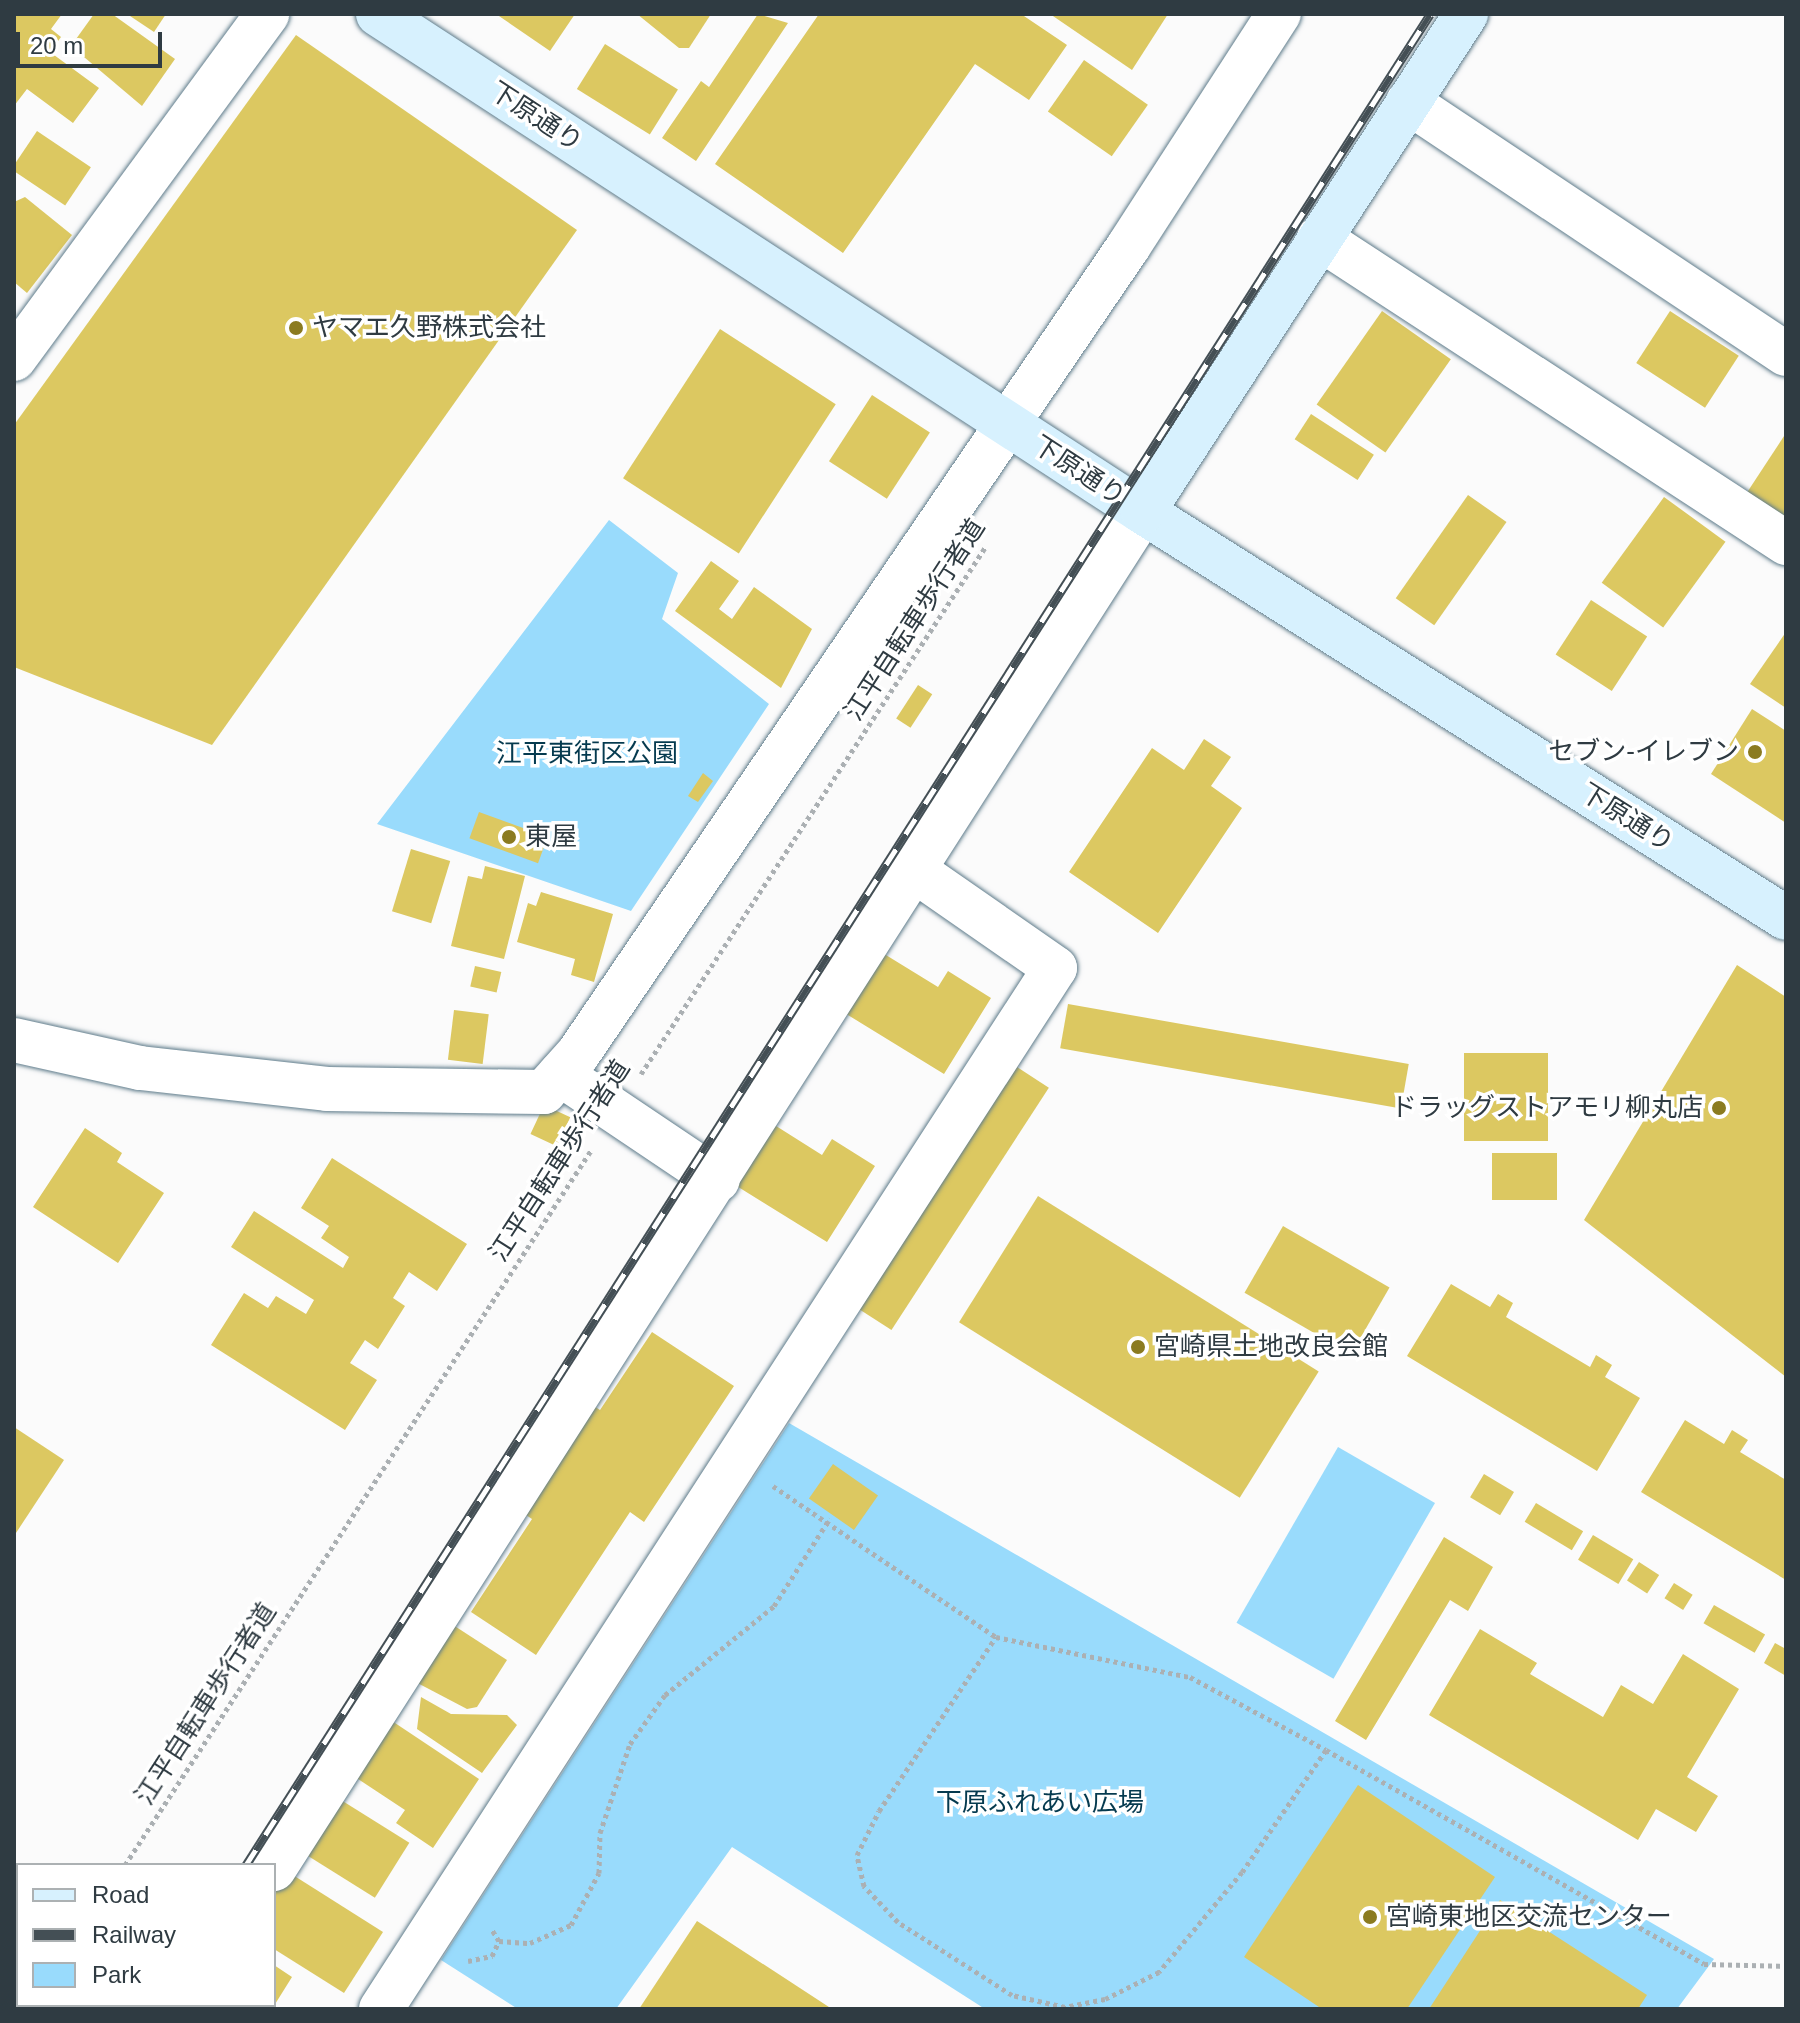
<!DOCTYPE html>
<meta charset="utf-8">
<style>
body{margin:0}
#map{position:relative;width:1800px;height:2023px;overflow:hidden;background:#fbfbfb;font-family:Arial,"Noto Sans JP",sans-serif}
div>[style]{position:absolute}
.green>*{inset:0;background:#99dbfc;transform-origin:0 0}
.building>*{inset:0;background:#dcc861;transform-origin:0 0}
.path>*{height:5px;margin-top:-2.5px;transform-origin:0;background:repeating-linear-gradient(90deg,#abb0b3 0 4px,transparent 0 8px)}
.roads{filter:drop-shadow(0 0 2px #5f7c8b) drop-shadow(0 0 2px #5f7c8b)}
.street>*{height:44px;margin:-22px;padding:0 22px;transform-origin:22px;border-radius:22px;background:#fff}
.secondary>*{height:44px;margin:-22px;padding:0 22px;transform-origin:22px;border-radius:22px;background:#d7f1fe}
.rail>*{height:9px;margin-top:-4.5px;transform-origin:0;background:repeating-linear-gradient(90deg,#fff 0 18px,#444f55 0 36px);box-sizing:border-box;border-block:2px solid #444f55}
.dots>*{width:22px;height:22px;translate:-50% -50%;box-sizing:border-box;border:4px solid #fff;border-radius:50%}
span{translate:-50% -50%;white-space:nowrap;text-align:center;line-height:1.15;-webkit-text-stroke:7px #fff;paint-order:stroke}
.street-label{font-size:26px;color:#2f3b42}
.poi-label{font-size:26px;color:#2f3b42}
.left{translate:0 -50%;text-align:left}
.right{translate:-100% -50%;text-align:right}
.park-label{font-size:26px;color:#053a4f}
.frame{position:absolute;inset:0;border:16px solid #2f3b42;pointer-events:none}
.legend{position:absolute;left:16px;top:1863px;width:260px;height:144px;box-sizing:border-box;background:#fff;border:2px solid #acb1b3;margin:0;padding:10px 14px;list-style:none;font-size:24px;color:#2f3b42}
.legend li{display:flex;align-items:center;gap:16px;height:40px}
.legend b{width:40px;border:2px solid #acb1b3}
.scale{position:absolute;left:16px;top:32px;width:146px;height:36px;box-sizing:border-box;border:4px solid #2f3b42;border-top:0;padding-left:10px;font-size:24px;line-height:28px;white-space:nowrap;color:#2f3b42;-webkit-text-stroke:6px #fff;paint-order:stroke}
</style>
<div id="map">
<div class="green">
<i style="clip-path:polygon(609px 520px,678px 573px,662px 619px,769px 704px,631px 911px,377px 824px)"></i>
<i style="clip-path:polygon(789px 1423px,1714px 1959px,1677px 2009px,985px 2009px,732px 1847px,616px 2009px,518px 2009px,441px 1960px)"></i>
<i style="left:1338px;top:1447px;width:112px;height:203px;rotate:30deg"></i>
</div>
<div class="building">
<i style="clip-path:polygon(14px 14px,62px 14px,51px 29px,61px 37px,50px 52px,99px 88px,73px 123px,27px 89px,14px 106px)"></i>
<i style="clip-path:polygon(94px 14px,112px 14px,175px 59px,142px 106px,71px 46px)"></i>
<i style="clip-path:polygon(127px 14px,166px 14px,154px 32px)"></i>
<i style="clip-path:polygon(496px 14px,575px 14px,550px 51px)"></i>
<i style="clip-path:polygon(637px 14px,711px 14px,689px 48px,679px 48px)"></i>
<i style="clip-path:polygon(758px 14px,788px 23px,696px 161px,662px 138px,701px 81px,709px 87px)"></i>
<i style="clip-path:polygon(819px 14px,1021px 14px,1067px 45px,1029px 100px,975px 64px,843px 253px,715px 164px)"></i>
<i style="clip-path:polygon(1050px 14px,1168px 14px,1132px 70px)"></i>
<i style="clip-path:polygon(296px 35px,577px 230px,212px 745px,14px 667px,14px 425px)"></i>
<i style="left:605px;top:44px;width:86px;height:53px;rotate:32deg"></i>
<i style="left:1084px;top:60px;width:78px;height:63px;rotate:35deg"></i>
<i style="left:37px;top:131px;width:65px;height:46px;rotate:34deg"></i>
<i style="clip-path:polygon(25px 197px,72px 235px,27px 293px,14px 282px,14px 202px)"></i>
<i style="left:1382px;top:311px;width:84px;height:114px;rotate:35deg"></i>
<i style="left:1670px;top:311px;width:82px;height:62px;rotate:33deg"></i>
<i style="left:720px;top:329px;width:138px;height:178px;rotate:33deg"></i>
<i style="left:872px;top:395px;width:69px;height:79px;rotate:33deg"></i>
<i style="left:1311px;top:414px;width:75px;height:30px;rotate:33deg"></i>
<i style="clip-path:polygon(1786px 433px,1786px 521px,1746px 494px)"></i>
<i style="left:1468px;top:495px;width:47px;height:126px;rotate:35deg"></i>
<i style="left:1664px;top:497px;width:76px;height:106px;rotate:36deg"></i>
<i style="clip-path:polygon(711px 561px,739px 581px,719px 609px,732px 619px,754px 587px,812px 629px,781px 688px,675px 611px)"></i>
<i style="left:1591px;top:600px;width:67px;height:65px;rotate:33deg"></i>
<i style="clip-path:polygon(1786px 632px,1786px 708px,1750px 684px)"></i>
<i style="left:918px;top:685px;width:17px;height:40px;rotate:33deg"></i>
<i style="clip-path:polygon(1752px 709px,1786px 731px,1786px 823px,1711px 774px)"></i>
<i style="clip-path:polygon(1204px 739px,1231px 757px,1211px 786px,1242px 808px,1158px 933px,1069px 872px,1152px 748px,1184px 770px)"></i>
<i style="clip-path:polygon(703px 773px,713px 781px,698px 802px,688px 796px)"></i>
<i style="left:479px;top:812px;width:73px;height:28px;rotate:20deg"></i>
<i style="left:411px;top:849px;width:41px;height:65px;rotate:17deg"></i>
<i style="clip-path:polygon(485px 866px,525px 876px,504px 959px,451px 946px,468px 876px,482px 879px)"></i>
<i style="clip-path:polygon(541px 892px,613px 914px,594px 982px,571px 975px,575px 959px,517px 942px,528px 903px,536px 906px)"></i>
<i style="clip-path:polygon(881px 952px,938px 987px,948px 971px,991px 998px,944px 1074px,843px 1012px)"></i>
<i style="clip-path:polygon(1737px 965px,1786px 997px,1786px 1377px,1584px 1220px)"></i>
<i style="left:475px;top:966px;width:27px;height:21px;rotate:13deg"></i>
<i style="left:1068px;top:1004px;width:346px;height:45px;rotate:10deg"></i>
<i style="left:454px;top:1010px;width:35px;height:50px;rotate:7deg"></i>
<i style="left:1464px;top:1053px;width:84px;height:88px"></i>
<i style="left:1017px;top:1067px;width:38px;height:289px;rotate:33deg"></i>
<i style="left:544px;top:1105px;width:29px;height:32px;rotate:25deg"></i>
<i style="clip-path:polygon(765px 1119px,822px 1155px,832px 1139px,875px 1166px,827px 1242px,727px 1180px)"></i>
<i style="clip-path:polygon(85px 1128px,122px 1153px,117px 1162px,164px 1193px,118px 1263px,33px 1207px)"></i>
<i style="left:1492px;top:1153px;width:65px;height:47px"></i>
<i style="clip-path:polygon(332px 1158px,467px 1244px,437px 1291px,409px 1272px,393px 1298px,405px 1306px,378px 1349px,365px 1340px,350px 1363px,377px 1380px,345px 1430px,211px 1345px,244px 1293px,268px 1308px,276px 1296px,306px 1314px,314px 1300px,231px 1247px,254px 1211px,343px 1268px,349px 1257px,321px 1238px,329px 1226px,301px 1208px)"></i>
<i style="left:1038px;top:1196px;width:331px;height:149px;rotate:32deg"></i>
<i style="left:1283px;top:1226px;width:123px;height:77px;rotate:30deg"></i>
<i style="clip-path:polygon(1451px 1284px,1490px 1307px,1498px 1294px,1513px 1303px,1506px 1317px,1590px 1367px,1596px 1355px,1612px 1365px,1605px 1377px,1640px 1398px,1597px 1471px,1407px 1356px)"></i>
<i style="clip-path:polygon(652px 1332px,734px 1386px,644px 1522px,630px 1512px,536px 1655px,471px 1612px,532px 1519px,517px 1509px,588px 1402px,600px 1410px)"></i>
<i style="clip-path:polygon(1685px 1420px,1724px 1444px,1732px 1430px,1748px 1440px,1740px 1452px,1786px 1480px,1786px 1580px,1641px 1492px)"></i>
<i style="clip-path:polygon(14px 1427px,64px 1460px,14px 1536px)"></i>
<i style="left:833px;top:1464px;width:55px;height:42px;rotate:35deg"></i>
<i style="left:1484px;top:1474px;width:35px;height:27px;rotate:31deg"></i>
<i style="left:1536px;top:1503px;width:55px;height:22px;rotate:31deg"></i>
<i style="left:1593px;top:1535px;width:47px;height:29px;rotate:31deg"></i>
<i style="clip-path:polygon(1444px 1537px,1493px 1567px,1468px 1611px,1450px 1600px,1366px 1740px,1335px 1721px)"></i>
<i style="left:1639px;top:1562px;width:24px;height:22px;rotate:33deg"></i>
<i style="left:1674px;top:1583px;width:22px;height:18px;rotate:32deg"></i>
<i style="left:1714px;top:1605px;width:59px;height:21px;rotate:30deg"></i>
<i style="clip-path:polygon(450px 1623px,507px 1660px,477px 1707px,467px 1709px,406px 1677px)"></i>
<i style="clip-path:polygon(1480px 1629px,1537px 1663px,1530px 1674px,1603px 1717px,1621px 1685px,1653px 1704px,1683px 1654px,1739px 1689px,1687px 1777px,1718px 1796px,1696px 1832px,1656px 1809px,1638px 1840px,1429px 1715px)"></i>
<i style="clip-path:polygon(1775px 1643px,1786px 1649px,1786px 1676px,1764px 1663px)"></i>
<i style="clip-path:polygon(421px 1697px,451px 1714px,507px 1715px,517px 1725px,482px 1773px,417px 1729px)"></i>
<i style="clip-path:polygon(392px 1721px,479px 1779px,433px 1848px,396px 1823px,405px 1810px,355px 1777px)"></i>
<i style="clip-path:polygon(1358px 1785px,1495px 1877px,1407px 2009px,1322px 2009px,1244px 1957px)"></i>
<i style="left:333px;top:1795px;width:90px;height:65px;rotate:32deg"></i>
<i style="clip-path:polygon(285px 1870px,383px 1932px,344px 1993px,274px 1949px,274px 1887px)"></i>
<i style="clip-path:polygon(1500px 1900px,1647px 1995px,1638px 2009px,1429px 2009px)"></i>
<i style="clip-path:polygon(697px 1921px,832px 2009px,639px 2009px)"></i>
<i style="clip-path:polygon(274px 1965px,292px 1977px,272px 2009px,194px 2009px,274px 2005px)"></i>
</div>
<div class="path">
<i style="left:641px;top:1074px;width:631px;rotate:-56.84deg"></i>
<i style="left:773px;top:1486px;width:269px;rotate:34.1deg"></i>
<i style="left:996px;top:1637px;width:198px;rotate:11.7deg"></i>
<i style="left:1190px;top:1677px;width:154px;rotate:28.2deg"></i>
<i style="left:1326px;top:1750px;width:148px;rotate:124.5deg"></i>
<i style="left:1242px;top:1872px;width:130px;rotate:129.7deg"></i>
<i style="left:1159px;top:1972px;width:60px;rotate:153.4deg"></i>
<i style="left:1105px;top:1999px;width:41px;rotate:168.7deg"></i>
<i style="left:1065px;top:2007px;width:54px;rotate:-167.2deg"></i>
<i style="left:1012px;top:1995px;width:135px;rotate:-147.4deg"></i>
<i style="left:898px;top:1922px;width:50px;rotate:-133.4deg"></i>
<i style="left:864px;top:1886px;width:32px;rotate:-103deg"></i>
<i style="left:857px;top:1855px;width:49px;rotate:-63.4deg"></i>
<i style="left:879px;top:1811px;width:210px;rotate:-56.1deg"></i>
<i style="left:1326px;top:1750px;width:434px;rotate:29.5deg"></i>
<i style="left:1704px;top:1964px;width:82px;rotate:1.4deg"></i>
<i style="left:125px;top:1865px;width:855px;rotate:-56.89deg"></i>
<i style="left:499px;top:1941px;width:31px;rotate:4deg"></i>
<i style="left:530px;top:1943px;width:45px;rotate:-23.7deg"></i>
<i style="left:571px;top:1925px;width:59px;rotate:-61.7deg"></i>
<i style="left:599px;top:1873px;width:40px;rotate:-88.6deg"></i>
<i style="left:600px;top:1833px;width:94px;rotate:-71.4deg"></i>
<i style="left:630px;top:1744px;width:60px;rotate:-54.5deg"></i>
<i style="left:665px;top:1695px;width:141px;rotate:-39.2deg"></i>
<i style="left:774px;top:1606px;width:104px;rotate:-57.5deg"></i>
<i style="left:468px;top:1961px;width:25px;rotate:-12deg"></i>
<i style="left:492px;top:1956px;width:17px;rotate:-65deg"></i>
<i style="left:499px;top:1941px;width:15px;rotate:-122deg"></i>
<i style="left:31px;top:2009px;width:4px;rotate:-63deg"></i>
</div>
<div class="roads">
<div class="street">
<i style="left:1408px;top:102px;width:454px;rotate:33.7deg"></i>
<i style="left:1319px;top:238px;width:558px;rotate:33.15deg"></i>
<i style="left:14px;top:359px;width:428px;rotate:-53.7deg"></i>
<i style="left:14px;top:1040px;width:129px;rotate:12.5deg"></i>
<i style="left:140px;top:1068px;width:188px;rotate:6.4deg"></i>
<i style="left:327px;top:1089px;width:217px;rotate:0.8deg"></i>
<i style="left:544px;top:1092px;width:51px;rotate:-48.2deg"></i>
<i style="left:578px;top:1054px;width:977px;rotate:-55.72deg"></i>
<i style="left:1128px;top:247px;width:278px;rotate:-57.1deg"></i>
<i style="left:560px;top:1074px;width:190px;rotate:33.9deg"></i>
<i style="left:274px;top:1869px;width:1611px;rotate:-57.37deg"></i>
<i style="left:184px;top:2009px;width:4px;rotate:-63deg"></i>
<i style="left:381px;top:2009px;width:1240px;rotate:-57.08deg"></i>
<i style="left:1055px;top:968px;width:168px;rotate:-145.2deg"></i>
</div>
<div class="secondary">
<i style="left:378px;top:14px;width:913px;rotate:33.06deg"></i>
<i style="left:1143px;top:512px;width:760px;rotate:32.27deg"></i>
<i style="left:1143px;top:512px;width:594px;rotate:-57.03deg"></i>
</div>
</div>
<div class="rail">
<i style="left:246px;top:1865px;width:2197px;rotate:-57.39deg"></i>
<i style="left:152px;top:2009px;width:5px;rotate:-53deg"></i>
</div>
<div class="dots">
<i style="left:296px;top:328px;background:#8b7b20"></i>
<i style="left:1755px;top:752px;background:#8b7b20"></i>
<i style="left:509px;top:837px;background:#8b7b20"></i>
<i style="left:1719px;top:1108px;background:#8b7b20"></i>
<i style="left:1138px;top:1347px;background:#8b7b20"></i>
<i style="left:1370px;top:1917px;background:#8b7b20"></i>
</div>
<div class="street-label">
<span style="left:536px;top:117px;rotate:33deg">下原通り</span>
<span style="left:1079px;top:471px;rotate:33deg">下原通り</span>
<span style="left:915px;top:620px;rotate:-57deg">江平自転車歩行者道</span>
<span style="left:1627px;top:818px;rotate:32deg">下原通り</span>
<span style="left:560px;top:1161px;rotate:-57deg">江平自転車歩行者道</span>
<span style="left:206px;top:1704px;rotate:-57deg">江平自転車歩行者道</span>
</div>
<div class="poi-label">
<span class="left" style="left:312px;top:328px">ヤマエ久野株式会社</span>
<span class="right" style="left:1739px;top:752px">セブン-イレブン</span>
<span class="left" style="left:525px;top:837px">東屋</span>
<span class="right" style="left:1703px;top:1108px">ドラッグストアモリ柳丸店</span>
<span class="left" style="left:1154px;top:1347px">宮崎県土地改良会館</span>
<span class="left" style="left:1386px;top:1917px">宮崎東地区交流センター</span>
</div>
<div class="park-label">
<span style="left:587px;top:754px">江平東街区公園</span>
<span style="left:1040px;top:1803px">下原ふれあい広場</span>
</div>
<div class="frame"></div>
<ul class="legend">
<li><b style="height:10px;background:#d7f1fe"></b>Road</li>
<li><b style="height:10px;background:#444f55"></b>Railway</li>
<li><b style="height:22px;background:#99dbfc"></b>Park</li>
</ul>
<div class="scale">20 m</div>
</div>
